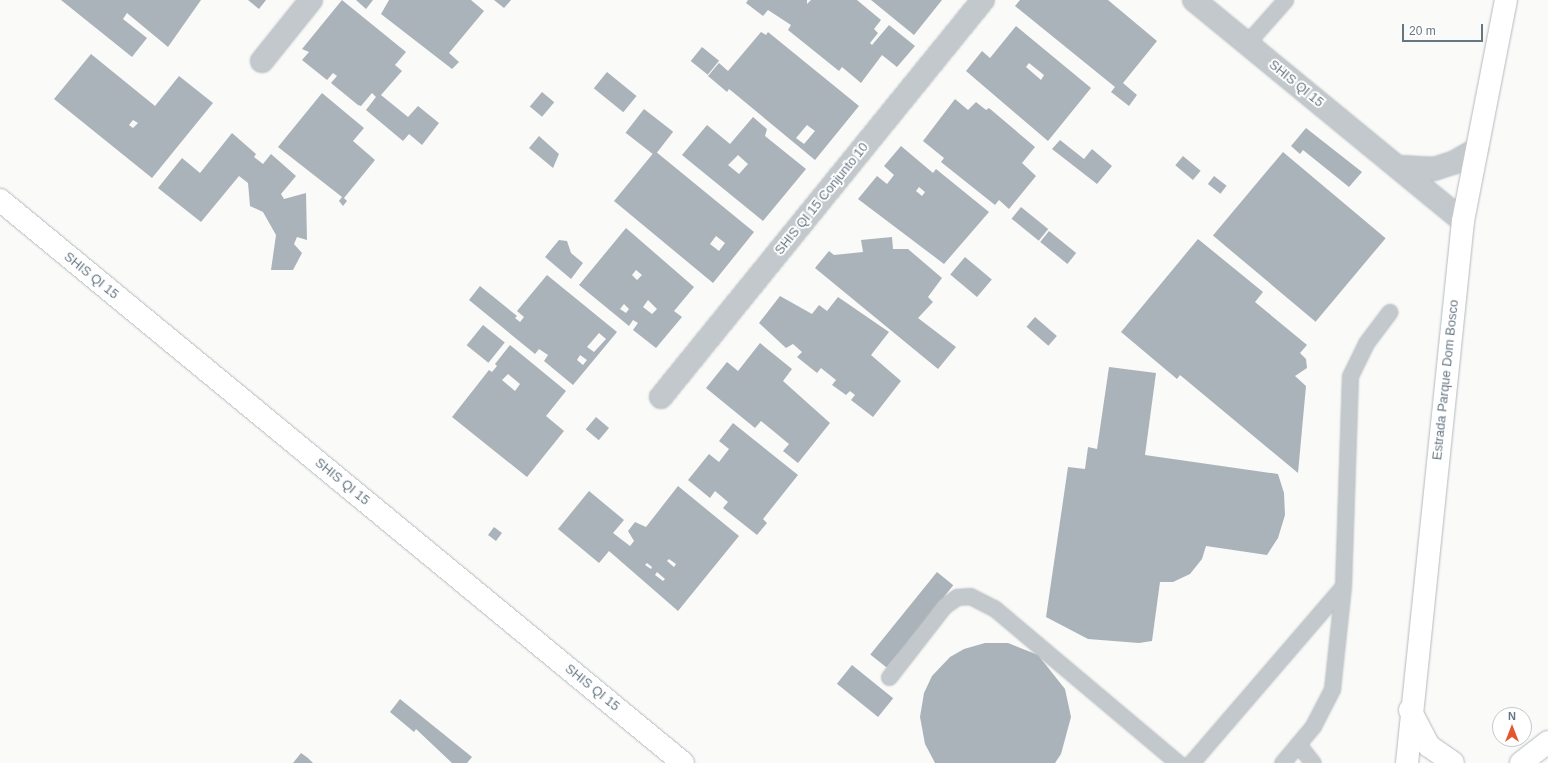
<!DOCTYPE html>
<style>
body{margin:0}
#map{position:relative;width:1548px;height:763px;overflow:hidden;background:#fafaf8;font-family:Arial,sans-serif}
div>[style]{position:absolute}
.building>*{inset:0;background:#aab3b9;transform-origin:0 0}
.roads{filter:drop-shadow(0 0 1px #b3babf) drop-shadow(0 0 1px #b3babf)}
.lane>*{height:15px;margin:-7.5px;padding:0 7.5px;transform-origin:7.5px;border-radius:7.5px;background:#c3c8cc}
.street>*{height:22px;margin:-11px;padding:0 11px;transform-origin:11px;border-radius:11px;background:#c3c8cc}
.secondary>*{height:22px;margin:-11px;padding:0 11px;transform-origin:11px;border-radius:11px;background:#fff}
.primary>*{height:22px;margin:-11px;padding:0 11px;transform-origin:11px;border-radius:11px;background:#fff}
span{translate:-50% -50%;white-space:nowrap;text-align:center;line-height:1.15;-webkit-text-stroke:4px #fff;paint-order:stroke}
.street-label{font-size:13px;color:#657683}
.north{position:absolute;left:1492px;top:707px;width:40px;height:40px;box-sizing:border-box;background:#fff;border:1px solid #c1c8cd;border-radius:50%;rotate:0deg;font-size:11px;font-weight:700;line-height:16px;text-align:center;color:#657683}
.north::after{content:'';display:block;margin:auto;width:14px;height:18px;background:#e4572e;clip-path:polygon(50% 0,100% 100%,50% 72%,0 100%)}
.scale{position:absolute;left:1402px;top:24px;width:81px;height:18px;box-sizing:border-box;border:2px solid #657683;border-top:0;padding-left:5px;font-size:12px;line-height:14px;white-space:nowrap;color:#657683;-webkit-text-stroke:3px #fff;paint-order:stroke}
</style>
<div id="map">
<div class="building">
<i style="clip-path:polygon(61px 0,201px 0,168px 47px,127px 13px,123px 19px,147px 38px,132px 57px)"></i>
<i style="clip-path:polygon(248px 0,266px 0,259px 9px)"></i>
<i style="clip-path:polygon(342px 0,406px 52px,395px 65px,402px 71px,381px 95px,408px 117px,418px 106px,439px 123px,422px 145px,409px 134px,403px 141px,366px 110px,376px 97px,372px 93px,361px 106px,358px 105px,331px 83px,337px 76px,333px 73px,327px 80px,302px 60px,309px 52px,302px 49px)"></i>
<i style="clip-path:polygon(356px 0,373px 0,366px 9px)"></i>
<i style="clip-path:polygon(389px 0,471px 0,484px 11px,449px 53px,459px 62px,452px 69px,381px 14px)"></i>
<i style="clip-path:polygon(494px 0,511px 0,504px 8px)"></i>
<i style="clip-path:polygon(748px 0,807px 0,807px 4px,811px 0,857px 0,881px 20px,874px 29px,878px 33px,870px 43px,872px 45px,889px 25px,915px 46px,897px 67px,882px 55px,861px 83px,842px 67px,839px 71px,788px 30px,791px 25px,768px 10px,763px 16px,746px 3px)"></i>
<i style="clip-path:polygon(871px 0,942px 0,914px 35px)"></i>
<i style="clip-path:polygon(1020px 0,1108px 0,1157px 41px,1123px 83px,1137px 95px,1129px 106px,1111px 92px,1115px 87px,1015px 6px)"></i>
<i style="clip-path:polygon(evenodd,1016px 26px,1091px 88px,1048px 141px,966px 71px,982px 51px,990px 58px,1016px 26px,1029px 63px,1044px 75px,1041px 80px,1026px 67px,1029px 63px)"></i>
<i style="clip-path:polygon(evenodd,761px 32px,766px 35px,768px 32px,859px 106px,815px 160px,734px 93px,729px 89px,727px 92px,708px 76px,719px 63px,728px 71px,761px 32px,807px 125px,815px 131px,804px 144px,796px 138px,807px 125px)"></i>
<i style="left:702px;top:47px;width:22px;height:18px;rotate:39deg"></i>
<i style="clip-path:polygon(evenodd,91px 54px,155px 106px,179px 76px,213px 103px,152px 178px,54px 99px,91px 54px,133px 120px,138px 123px,133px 128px,129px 125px,133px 120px)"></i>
<i style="left:607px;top:72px;width:38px;height:21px;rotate:39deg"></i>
<i style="left:542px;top:92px;width:16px;height:19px;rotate:40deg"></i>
<i style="clip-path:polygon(322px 93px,364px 128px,353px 141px,375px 160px,344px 198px,347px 201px,343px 206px,339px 201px,342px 197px,278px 147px)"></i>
<i style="clip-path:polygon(955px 99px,968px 110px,976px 102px,986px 110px,989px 108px,1035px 147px,1022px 163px,1036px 176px,1009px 209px,999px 200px,995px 205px,941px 162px,944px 158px,923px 141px)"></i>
<i style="left:644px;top:109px;width:37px;height:30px;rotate:38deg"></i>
<i style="clip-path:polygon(evenodd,753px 117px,767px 129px,765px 136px,806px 169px,763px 221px,682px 155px,707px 125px,730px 144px,753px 117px,738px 155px,748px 164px,739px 174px,728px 165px,738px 155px)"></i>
<i style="clip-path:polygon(1306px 128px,1362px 172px,1349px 187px,1303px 150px,1300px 154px,1291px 146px)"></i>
<i style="clip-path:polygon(232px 133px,256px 154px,254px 157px,263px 164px,271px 154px,296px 176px,281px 194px,284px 199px,306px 193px,307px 240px,297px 237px,294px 244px,302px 253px,293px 270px,271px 270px,276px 235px,263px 212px,250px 206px,248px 183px,239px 176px,201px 222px,158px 188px,182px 158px,200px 173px)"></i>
<i style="clip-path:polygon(539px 136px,559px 154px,553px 168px,529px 148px)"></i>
<i style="clip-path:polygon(1060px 140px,1084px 159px,1092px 149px,1112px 166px,1097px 184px,1052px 149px)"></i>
<i style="clip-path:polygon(evenodd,901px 146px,933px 173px,936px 169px,989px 212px,944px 264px,858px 199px,877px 176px,887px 184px,894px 175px,884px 166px,901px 146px,919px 187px,925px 192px,922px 196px,916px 191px,919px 187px)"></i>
<i style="clip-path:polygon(evenodd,655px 151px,754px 232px,713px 283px,614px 201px,655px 151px,716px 236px,725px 243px,719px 251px,710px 244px,716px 236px)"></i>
<i style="left:1283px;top:152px;width:134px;height:109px;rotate:40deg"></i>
<i style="left:1183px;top:156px;width:23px;height:12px;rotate:40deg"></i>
<i style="left:1214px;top:176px;width:16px;height:10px;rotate:38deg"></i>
<i style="left:1021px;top:207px;width:35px;height:15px;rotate:39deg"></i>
<i style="clip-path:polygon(evenodd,626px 228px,694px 287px,674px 311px,682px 317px,656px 348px,633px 330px,638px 323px,633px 320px,629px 326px,579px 285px,626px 228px,636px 270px,642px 275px,637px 280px,632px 275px,636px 270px,626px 228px,648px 300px,657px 309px,652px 314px,643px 307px,648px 300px,626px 228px,624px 304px,629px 309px,626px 313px,620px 309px,624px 304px)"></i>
<i style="left:1049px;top:231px;width:35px;height:14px;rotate:39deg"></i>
<i style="clip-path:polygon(892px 237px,893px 249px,908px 249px,942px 278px,928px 297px,933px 302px,918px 318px,956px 347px,938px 369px,815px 268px,829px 251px,834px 255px,863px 252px,861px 240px)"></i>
<i style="clip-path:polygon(1198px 239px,1263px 292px,1255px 302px,1307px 345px,1300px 353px,1306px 359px,1307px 368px,1295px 376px,1306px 386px,1298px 473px,1180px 375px,1177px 379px,1121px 332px)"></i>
<i style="clip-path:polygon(559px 240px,567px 241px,571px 253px,583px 263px,571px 279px,545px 257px)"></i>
<i style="left:965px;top:257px;width:35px;height:23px;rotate:40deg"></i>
<i style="clip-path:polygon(evenodd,547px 275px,617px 332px,573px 385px,544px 361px,548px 355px,539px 349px,535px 354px,469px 300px,480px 286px,517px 316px,515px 318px,520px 322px,524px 317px,517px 311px,547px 275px,599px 333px,606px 339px,594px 352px,587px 347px,599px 333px,547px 275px,580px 355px,587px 360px,583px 365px,577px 360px,580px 355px)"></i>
<i style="clip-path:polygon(780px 296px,812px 314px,819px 305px,827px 311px,838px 297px,889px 332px,871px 355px,901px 381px,873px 417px,851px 400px,855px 395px,850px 391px,846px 395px,832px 385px,836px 380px,821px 368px,817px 373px,797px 357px,802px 352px,793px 344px,786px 348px,759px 323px)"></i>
<i style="left:1035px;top:317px;width:29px;height:13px;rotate:41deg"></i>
<i style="left:483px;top:325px;width:28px;height:26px;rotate:39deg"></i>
<i style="clip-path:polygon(760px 343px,792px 369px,783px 381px,830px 423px,798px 463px,783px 451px,789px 444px,761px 421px,755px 428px,706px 388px,727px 362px,738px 371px)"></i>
<i style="clip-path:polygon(evenodd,510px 345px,566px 391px,546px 416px,564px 431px,527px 477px,452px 417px,489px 370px,492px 372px,497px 366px,495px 364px,510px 345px,508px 374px,520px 384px,515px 391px,502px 380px,508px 374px)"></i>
<i style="clip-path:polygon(1109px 367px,1156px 373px,1145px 455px,1278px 474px,1284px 493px,1285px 515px,1278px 538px,1267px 555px,1206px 546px,1202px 559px,1190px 574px,1173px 582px,1160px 582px,1152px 641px,1139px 643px,1088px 639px,1046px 617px,1068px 467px,1085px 469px,1088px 447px,1097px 449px)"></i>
<i style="left:596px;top:417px;width:17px;height:16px;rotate:40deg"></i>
<i style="clip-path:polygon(733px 423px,798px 475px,763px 519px,767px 523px,757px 535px,723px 508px,728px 502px,715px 491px,710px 498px,688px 480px,709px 454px,719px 462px,729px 449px,719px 441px)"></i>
<i style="clip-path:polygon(evenodd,678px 486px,739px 536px,678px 611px,609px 551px,599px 563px,558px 529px,589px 491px,624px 520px,613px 533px,630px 546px,634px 541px,628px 531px,635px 522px,646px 527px,678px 486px,669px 559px,676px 564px,674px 567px,667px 561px,669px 559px,678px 486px,647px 563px,652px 567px,651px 569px,645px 565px,647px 563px,678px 486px,657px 572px,665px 579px,663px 581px,655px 575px,657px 572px)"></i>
<i style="left:494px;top:527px;width:10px;height:10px;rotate:37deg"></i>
<i style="left:937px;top:572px;width:21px;height:106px;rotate:39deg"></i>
<i style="clip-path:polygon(1008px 643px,1038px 655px,1065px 689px,1071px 717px,1061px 754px,1055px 763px,935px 763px,925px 744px,920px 717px,924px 693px,932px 676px,950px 657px,964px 649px,985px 643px)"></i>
<i style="left:852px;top:665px;width:53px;height:24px;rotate:39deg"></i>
<i style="clip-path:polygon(400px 699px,472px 757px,467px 763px,452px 763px,416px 729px,414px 732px,390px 712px)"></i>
<i style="clip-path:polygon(301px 753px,308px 758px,313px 763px,293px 763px)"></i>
</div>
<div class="roads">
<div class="lane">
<i style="left:1246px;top:44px;width:59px;rotate:-48.4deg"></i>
<i style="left:889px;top:677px;width:90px;rotate:-52.2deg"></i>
<i style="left:944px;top:606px;width:16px;rotate:-35deg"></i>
<i style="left:957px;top:597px;width:13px;rotate:-4deg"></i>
<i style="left:970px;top:596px;width:27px;rotate:27deg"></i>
<i style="left:994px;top:608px;width:241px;rotate:40.1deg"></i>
<i style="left:1298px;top:744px;width:24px;rotate:52deg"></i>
<i style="left:1191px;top:763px;width:233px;rotate:-49.3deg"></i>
<i style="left:1282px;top:763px;width:48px;rotate:-50deg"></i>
<i style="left:1313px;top:726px;width:42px;rotate:-62.8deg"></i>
<i style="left:1332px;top:689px;width:104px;rotate:-83.9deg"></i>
<i style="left:1343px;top:586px;width:210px;rotate:-88.1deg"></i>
<i style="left:1350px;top:376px;width:37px;rotate:-64deg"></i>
<i style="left:1366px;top:343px;width:39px;rotate:-53deg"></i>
</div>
<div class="street">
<i style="left:1194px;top:0;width:348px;rotate:39.4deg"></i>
<i style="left:262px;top:61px;width:78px;rotate:-51.2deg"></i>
<i style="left:1400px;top:167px;width:34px;rotate:3deg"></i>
<i style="left:1434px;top:169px;width:20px;rotate:-18deg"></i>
<i style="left:1453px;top:163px;width:28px;rotate:-30deg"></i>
<i style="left:661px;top:397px;width:511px;rotate:-50.96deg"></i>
</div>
<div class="secondary">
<i style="left:0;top:200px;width:885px;rotate:39.5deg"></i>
</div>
<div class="primary">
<i style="left:1410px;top:710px;width:41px;rotate:62.2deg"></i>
<i style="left:1429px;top:746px;width:29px;rotate:35deg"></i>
<i style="left:1407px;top:763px;width:545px;rotate:-84.1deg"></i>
<i style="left:1463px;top:221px;width:225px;rotate:-79deg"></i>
<i style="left:1521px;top:763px;width:34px;rotate:-38deg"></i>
</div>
</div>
<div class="street-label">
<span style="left:1296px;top:84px;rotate:39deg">SHIS QI 15</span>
<span style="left:822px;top:199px;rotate:-51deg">SHIS QI 15 Conjunto 10</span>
<span style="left:91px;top:276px;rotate:39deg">SHIS QI 15</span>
<span style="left:1446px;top:380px;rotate:-84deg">Estrada Parque Dom Bosco</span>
<span style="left:342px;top:482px;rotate:39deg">SHIS QI 15</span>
<span style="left:592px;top:688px;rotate:39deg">SHIS QI 15</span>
</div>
<div class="north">N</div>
<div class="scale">20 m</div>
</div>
